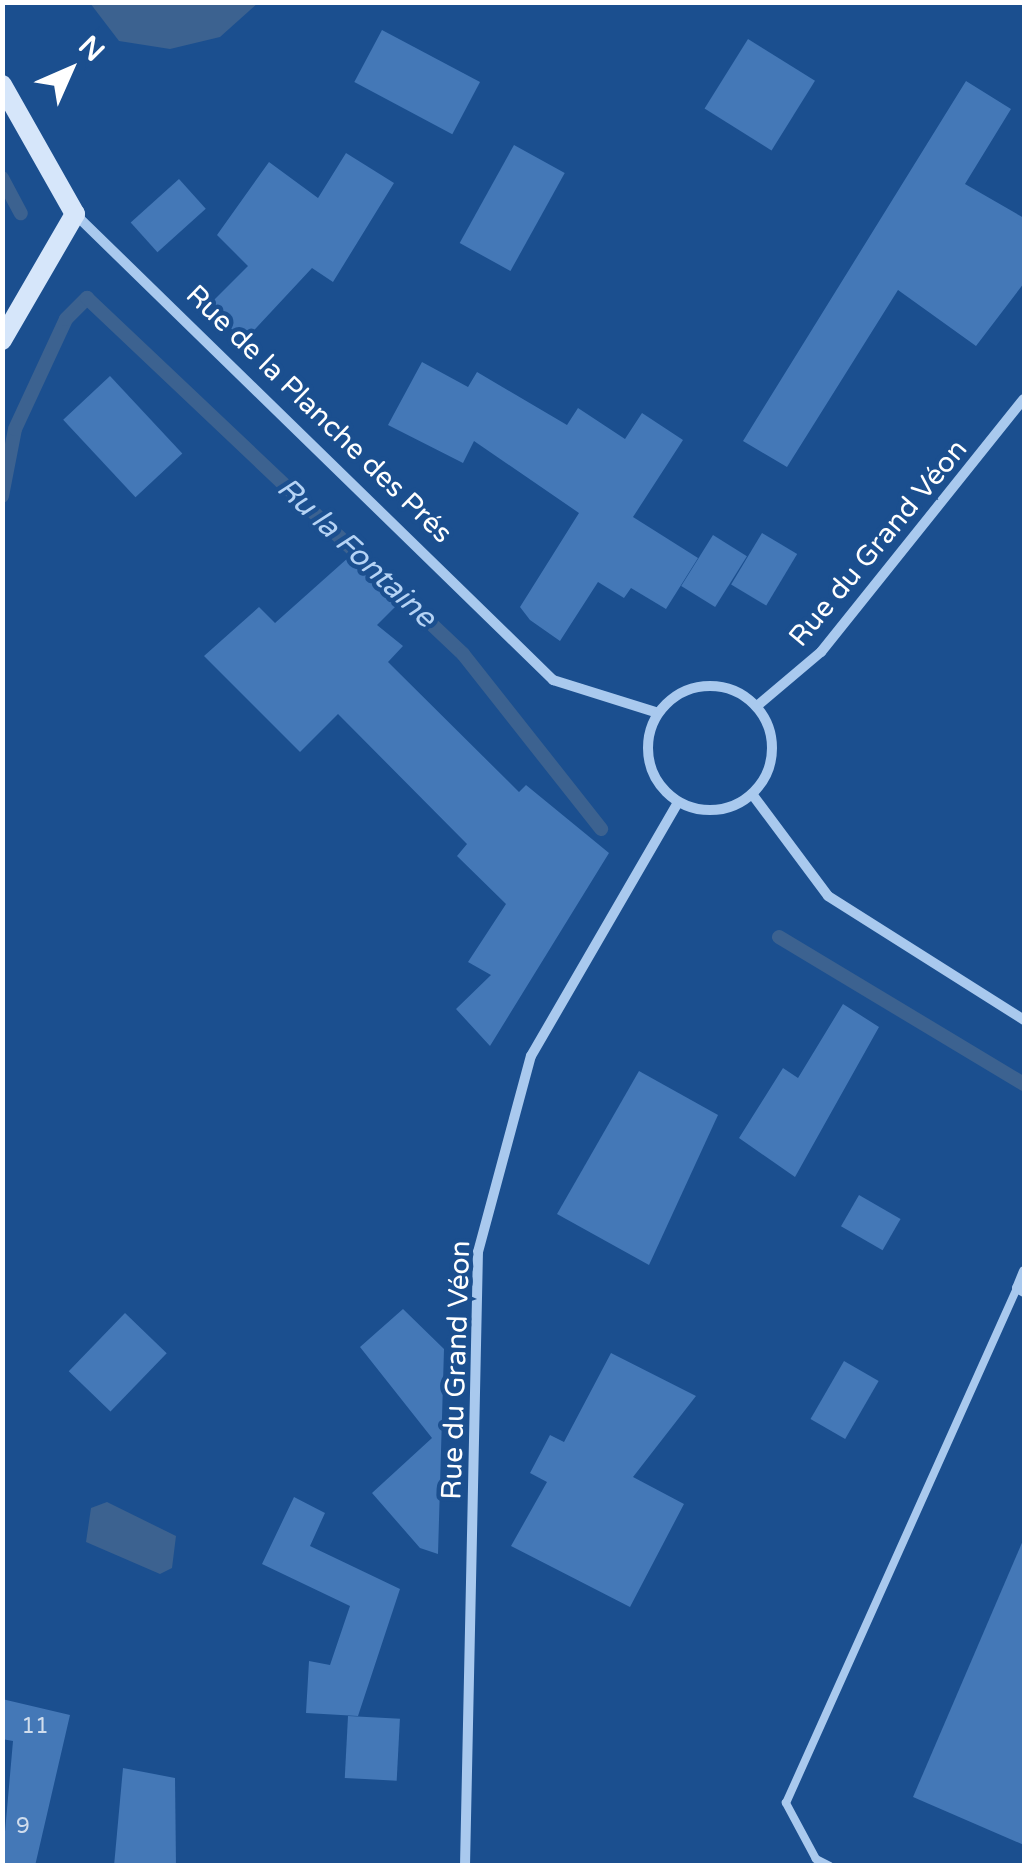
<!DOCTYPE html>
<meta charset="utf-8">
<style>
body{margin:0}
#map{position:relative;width:1027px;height:1868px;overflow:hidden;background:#1b4f8f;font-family:"Varela Round",sans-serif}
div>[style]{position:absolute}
.water>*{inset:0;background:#3c6290}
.stream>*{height:14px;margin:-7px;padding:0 7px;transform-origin:7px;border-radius:7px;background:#3c6290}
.building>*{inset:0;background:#4478b7;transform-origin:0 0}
.lane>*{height:8px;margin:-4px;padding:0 4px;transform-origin:4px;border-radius:4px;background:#a9c9ee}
.street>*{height:10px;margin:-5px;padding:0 5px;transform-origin:5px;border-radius:5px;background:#a9c9ee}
.street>.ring{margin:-5px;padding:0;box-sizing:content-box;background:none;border:10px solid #a9c9ee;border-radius:50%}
.secondary>*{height:20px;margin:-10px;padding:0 10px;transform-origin:10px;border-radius:10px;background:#d6e6fa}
span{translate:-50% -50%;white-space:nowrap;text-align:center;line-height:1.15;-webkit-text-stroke:9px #1b4f8f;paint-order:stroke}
.number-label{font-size:22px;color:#d0dded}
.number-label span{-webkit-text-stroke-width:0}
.street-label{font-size:28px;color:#fff}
.water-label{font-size:30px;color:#b5d3f5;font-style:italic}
.frame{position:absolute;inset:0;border:5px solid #fff;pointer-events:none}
.north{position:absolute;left:20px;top:20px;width:100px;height:100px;-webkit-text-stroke:8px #1b4f8f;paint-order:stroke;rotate:45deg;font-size:28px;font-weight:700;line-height:40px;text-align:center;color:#fff}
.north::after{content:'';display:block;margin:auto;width:35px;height:45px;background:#fff;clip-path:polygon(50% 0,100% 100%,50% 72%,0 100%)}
</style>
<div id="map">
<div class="water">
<i style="clip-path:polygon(90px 3px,258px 3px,220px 37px,170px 49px,119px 41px)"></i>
<i style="clip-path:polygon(107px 1502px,176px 1536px,172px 1568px,160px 1574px,86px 1542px,91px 1508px)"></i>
</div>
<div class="stream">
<i style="left:2px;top:178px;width:40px;rotate:62deg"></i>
<i style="left:2px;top:496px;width:68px;rotate:-79deg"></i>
<i style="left:15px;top:429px;width:121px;rotate:-65.1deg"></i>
<i style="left:66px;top:319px;width:30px;rotate:-45deg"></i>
<i style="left:87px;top:298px;width:518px;rotate:43.43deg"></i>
<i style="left:463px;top:654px;width:223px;rotate:51.7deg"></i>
<i style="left:779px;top:937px;width:286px;rotate:31deg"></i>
</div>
<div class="building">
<i style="left:382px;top:30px;width:111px;height:59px;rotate:28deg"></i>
<i style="left:748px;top:39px;width:79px;height:82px;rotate:32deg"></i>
<i style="clip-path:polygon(966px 81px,1011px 109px,965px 184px,1024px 218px,1024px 283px,976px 346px,898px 290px,787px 467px,743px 441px)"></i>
<i style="left:514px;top:145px;width:58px;height:112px;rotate:29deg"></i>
<i style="clip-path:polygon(346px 153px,394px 183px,333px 282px,312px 268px,244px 341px,208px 306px,248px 266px,217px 235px,269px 162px,318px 198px)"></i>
<i style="left:179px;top:179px;width:40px;height:65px;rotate:48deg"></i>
<i style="clip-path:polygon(422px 362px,468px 387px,477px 372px,567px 425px,578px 408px,625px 439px,642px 413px,683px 440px,633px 517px,698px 558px,666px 609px,631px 588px,624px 598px,598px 582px,560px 641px,530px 620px,520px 607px,579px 513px,474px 441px,463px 463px,388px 425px)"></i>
<i style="left:110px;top:376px;width:106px;height:64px;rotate:47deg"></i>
<i style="left:762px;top:533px;width:41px;height:60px;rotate:31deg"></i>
<i style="left:713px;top:535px;width:40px;height:60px;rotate:32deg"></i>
<i style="clip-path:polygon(349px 557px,399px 603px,377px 625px,403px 646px,388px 662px,519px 792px,526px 785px,609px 853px,490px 1046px,456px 1009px,491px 975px,468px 962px,506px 904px,457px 856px,467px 844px,338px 714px,300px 752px,204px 656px,259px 607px,275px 623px)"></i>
<i style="clip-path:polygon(843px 1004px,879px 1027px,795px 1177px,739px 1138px,783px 1068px,798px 1078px)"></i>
<i style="clip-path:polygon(639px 1071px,718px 1115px,649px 1265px,557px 1214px)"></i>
<i style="left:859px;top:1195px;width:48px;height:36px;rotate:30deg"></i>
<i style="clip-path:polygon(403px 1309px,444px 1349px,438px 1554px,420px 1548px,372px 1493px,432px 1438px,360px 1347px)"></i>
<i style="left:125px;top:1313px;width:58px;height:81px;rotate:44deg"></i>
<i style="clip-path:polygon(611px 1353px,696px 1396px,633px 1477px,684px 1504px,630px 1607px,511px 1546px,547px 1482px,530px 1473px,550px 1435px,564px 1442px)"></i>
<i style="left:844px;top:1361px;width:40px;height:67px;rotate:30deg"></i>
<i style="clip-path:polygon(294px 1497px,325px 1513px,310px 1546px,400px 1589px,358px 1716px,306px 1713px,309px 1661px,330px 1665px,350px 1606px,262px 1564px)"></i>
<i style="clip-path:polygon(1024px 1538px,1024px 1845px,913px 1797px)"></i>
<i style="clip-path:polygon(2px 1699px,70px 1715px,35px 1866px,2px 1866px,13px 1741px,2px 1739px)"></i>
<i style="left:348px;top:1716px;width:52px;height:62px;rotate:3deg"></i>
<i style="clip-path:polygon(123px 1768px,175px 1778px,176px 1866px,114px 1866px)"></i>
</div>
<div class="lane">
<i style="left:830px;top:1866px;width:16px;rotate:-153deg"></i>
<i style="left:816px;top:1859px;width:64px;rotate:-118.2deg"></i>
<i style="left:786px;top:1803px;width:564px;rotate:-65.84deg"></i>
</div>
<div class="street">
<i style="left:75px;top:214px;width:668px;rotate:44.27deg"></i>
<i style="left:553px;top:680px;width:110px;rotate:17.4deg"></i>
<i class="ring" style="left:648px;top:686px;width:114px;height:114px"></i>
<i style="left:757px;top:706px;width:84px;rotate:-40.2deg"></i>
<i style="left:821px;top:652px;width:324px;rotate:-51.3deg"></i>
<i style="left:752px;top:794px;width:127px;rotate:53.3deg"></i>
<i style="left:828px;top:896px;width:232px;rotate:32.3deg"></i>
<i style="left:1024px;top:1271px;width:18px;rotate:112deg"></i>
<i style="left:1017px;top:1288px;width:8px;rotate:30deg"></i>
<i style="left:465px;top:1866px;width:614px;rotate:-88.79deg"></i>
<i style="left:478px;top:1252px;width:203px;rotate:-74.9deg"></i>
<i style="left:531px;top:1056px;width:293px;rotate:-59.9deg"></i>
</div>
<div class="secondary">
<i style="left:2px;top:85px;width:148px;rotate:60.5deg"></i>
<i style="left:75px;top:214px;width:146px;rotate:120.1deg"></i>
</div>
<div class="number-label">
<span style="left:35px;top:1727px">11</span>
<span style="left:23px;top:1827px">9</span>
</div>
<div class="street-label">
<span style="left:319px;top:414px;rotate:44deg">Rue de la Planche des Prés</span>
<span style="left:878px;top:543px;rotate:-50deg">Rue du Grand Véon</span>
<span style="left:456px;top:1370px;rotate:-88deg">Rue du Grand Véon</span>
</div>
<div class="water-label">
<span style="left:356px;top:553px;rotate:43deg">Ru la Fontaine</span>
</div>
<div class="frame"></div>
<div class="north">N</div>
</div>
